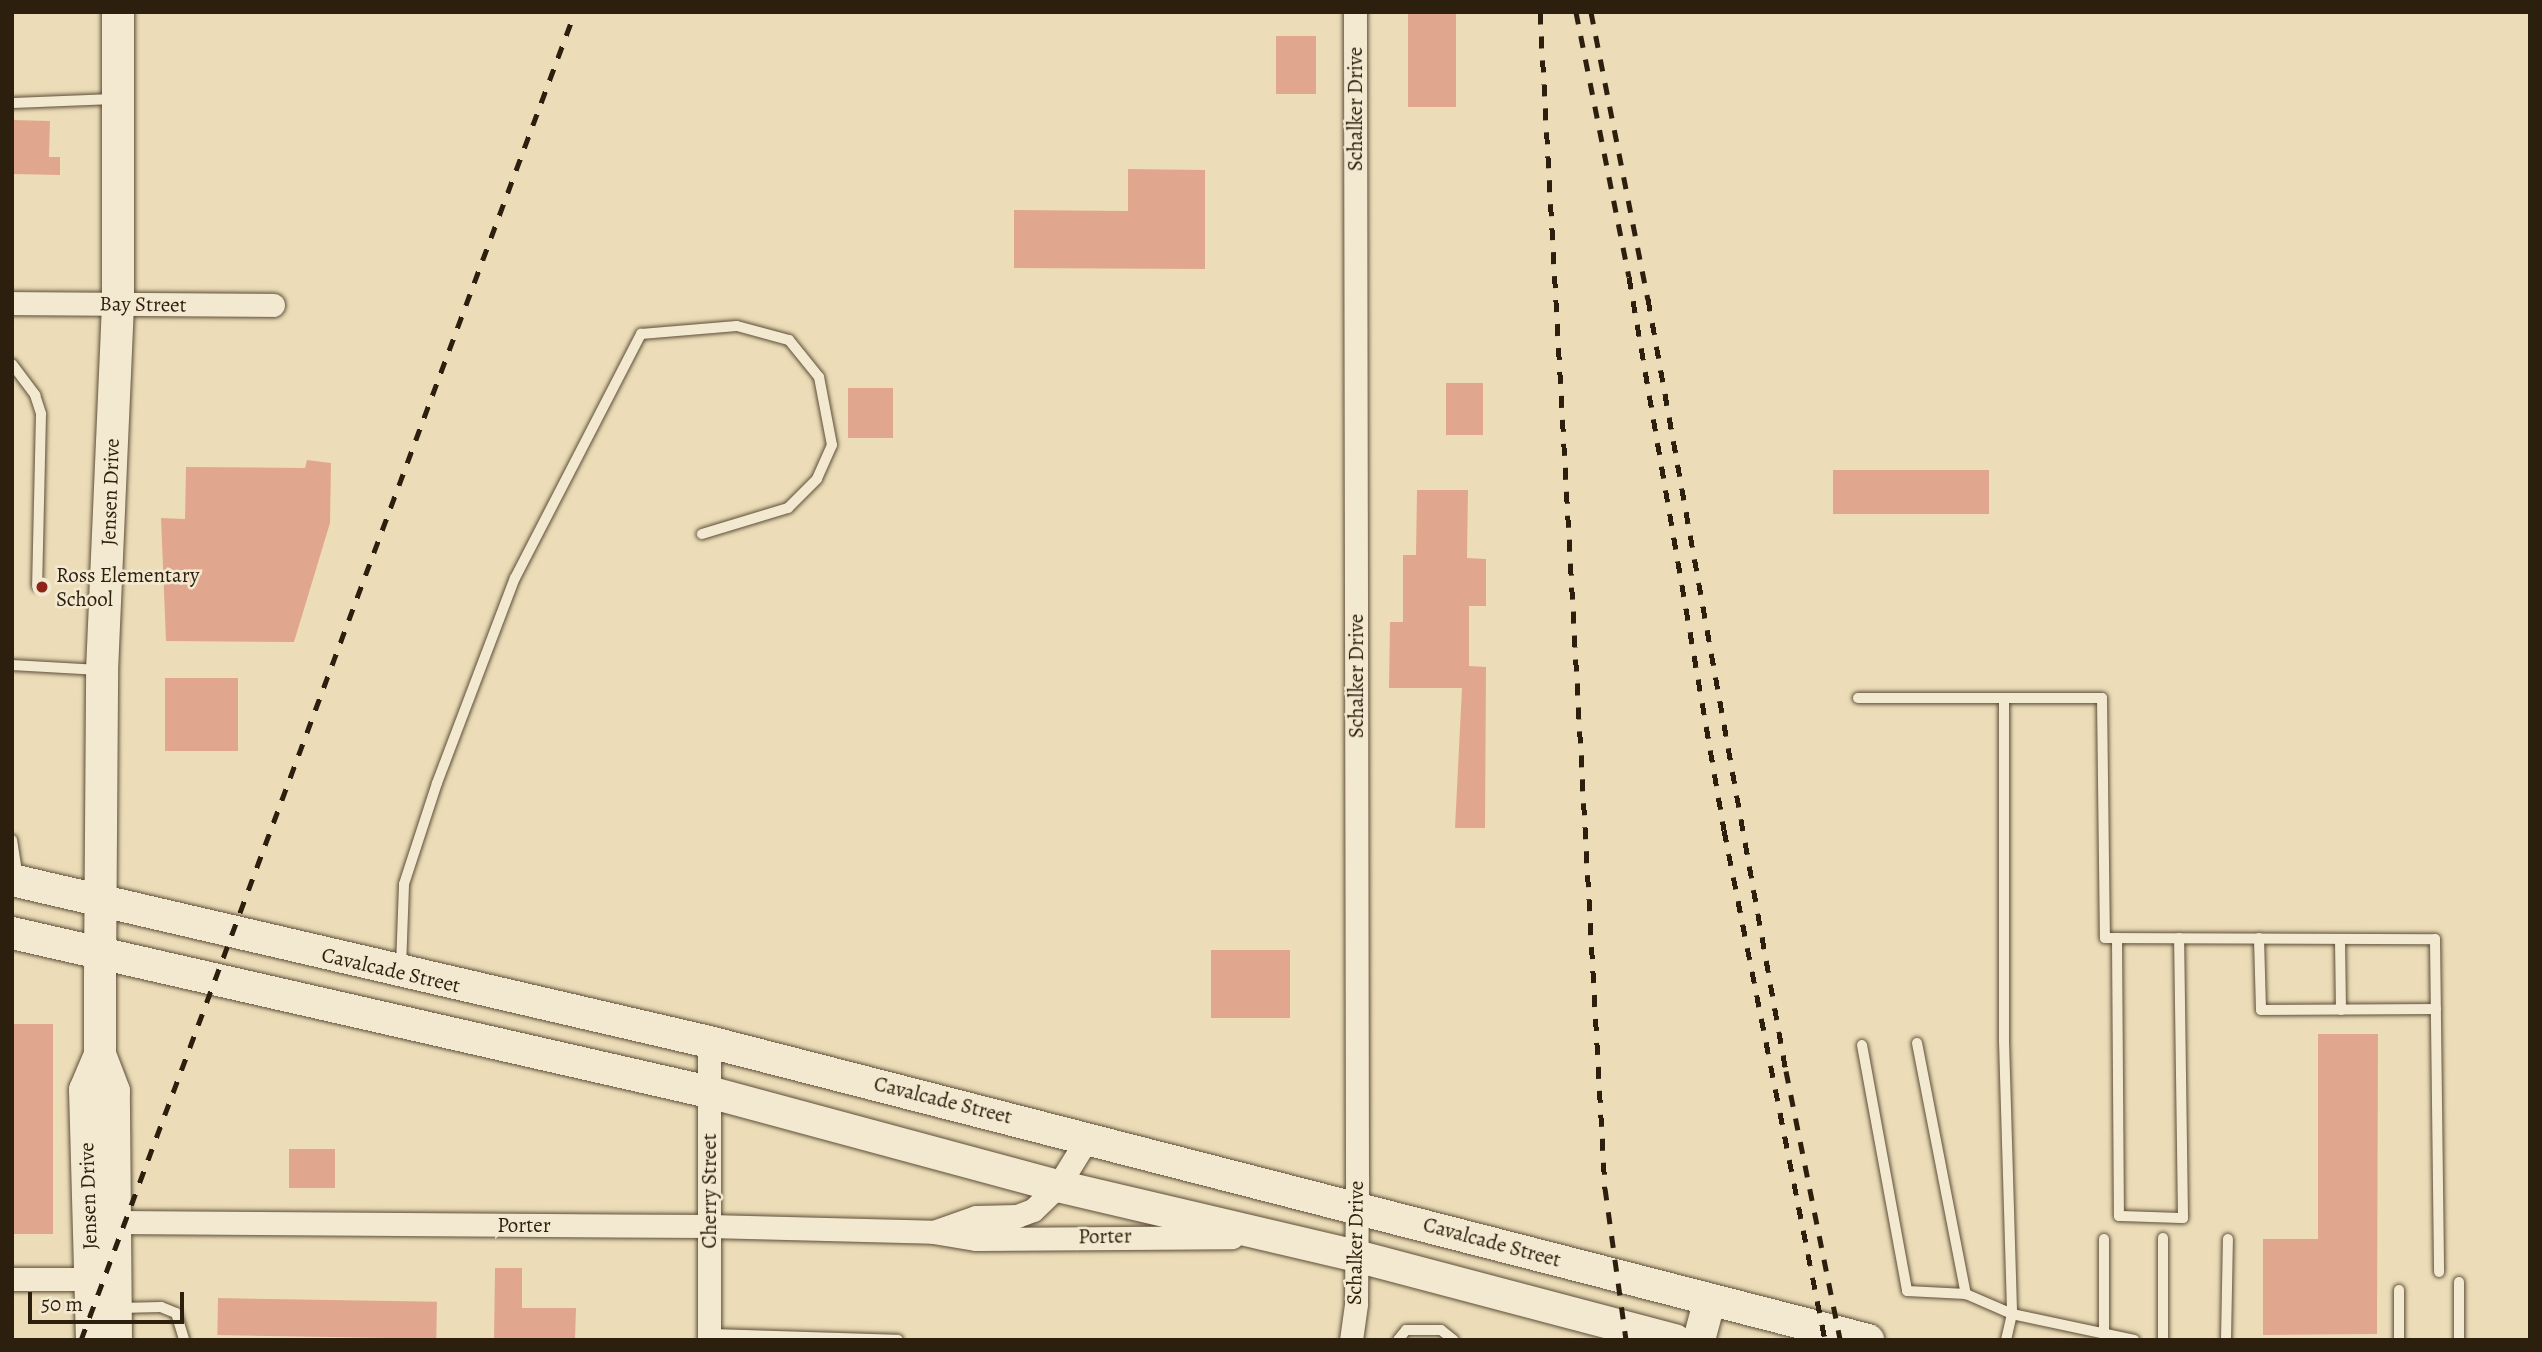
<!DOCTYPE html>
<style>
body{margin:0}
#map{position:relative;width:2542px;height:1352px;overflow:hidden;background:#ecddb8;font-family:Alegreya,serif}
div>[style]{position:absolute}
.building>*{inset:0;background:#e1a78e;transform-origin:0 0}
.roads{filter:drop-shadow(0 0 2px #5d4e38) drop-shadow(0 0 2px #5d4e38)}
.service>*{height:10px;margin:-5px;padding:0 5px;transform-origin:5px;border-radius:5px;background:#f3e9d1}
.minor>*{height:23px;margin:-11.5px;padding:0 11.5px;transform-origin:11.5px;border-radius:11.5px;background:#f3e9d1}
.secondary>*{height:32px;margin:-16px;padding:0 16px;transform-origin:16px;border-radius:16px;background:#f3e9d1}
.rail>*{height:5px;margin-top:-2.5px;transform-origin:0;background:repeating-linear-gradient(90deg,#2d1f0d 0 12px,transparent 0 24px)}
.dots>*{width:19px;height:19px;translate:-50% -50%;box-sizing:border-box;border:4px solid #f3e9d1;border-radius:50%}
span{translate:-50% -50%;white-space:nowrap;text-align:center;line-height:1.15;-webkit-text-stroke:5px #f3e9d1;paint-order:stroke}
.street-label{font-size:21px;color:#2d1f0d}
.poi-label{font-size:21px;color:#2d1f0d}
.left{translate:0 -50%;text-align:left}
.frame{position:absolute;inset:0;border:14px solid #2d1f0d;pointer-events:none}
.scale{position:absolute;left:28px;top:1292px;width:156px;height:32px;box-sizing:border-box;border:4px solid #2d1f0d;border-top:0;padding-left:9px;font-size:21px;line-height:24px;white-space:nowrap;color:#2d1f0d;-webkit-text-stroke:5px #f3e9d1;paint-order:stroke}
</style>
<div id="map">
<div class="building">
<i style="left:1408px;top:12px;width:48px;height:95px"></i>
<i style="left:1276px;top:36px;width:40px;height:58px"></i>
<i style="clip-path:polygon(12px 120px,50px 121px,49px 157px,60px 157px,60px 175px,12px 174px)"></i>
<i style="clip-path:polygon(1128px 169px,1205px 170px,1205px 269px,1014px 268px,1014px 210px,1128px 211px)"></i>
<i style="left:1446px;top:383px;width:37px;height:52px"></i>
<i style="left:848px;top:388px;width:45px;height:50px"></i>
<i style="clip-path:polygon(307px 460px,331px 463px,330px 523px,294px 642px,166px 641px,161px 518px,185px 519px,186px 467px,305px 468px)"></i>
<i style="left:1833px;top:470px;width:156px;height:44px"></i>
<i style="clip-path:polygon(1417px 490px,1468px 490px,1467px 558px,1486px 559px,1486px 606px,1469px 606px,1469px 666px,1486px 667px,1485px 828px,1455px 828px,1462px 688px,1389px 688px,1390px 622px,1403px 622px,1403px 555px,1416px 555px)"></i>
<i style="left:165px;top:678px;width:73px;height:73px"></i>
<i style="left:1211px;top:950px;width:79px;height:68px"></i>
<i style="left:12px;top:1024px;width:41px;height:210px"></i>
<i style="clip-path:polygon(2318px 1034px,2378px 1034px,2377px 1334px,2263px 1335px,2263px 1239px,2318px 1239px)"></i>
<i style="left:289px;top:1149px;width:46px;height:39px"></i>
<i style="clip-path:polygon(495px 1268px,522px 1268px,522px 1308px,576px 1308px,575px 1340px,494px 1340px)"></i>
<i style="left:218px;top:1298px;width:219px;height:37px;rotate:1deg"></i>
</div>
<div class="roads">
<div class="service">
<i style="left:12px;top:103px;width:103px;rotate:-2.2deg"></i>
<i style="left:12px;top:364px;width:39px;rotate:53deg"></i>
<i style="left:35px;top:395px;width:20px;rotate:72deg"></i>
<i style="left:41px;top:414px;width:172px;rotate:91.3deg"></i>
<i style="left:12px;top:665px;width:87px;rotate:3.3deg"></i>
<i style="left:1858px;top:698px;width:244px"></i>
<i style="left:2102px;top:698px;width:240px;rotate:89.3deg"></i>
<i style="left:2105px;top:938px;width:330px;rotate:0.2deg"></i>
<i style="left:2435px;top:939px;width:333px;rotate:89.3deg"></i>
<i style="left:2004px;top:698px;width:343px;rotate:90deg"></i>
<i style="left:2004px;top:1041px;width:273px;rotate:88.3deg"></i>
<i style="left:2012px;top:1314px;width:27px;rotate:103deg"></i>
<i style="left:12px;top:840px;width:39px;rotate:81deg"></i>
<i style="left:2117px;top:938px;width:278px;rotate:89.6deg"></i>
<i style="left:2119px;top:1216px;width:64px;rotate:1.8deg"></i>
<i style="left:2183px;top:1218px;width:280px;rotate:-90.8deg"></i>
<i style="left:2259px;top:938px;width:72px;rotate:88.4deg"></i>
<i style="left:2261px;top:1010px;width:175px;rotate:-0.3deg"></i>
<i style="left:2340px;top:939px;width:71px;rotate:89.2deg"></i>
<i style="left:401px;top:967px;width:83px;rotate:-87.9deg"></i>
<i style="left:404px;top:884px;width:106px;rotate:-71.9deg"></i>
<i style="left:437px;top:783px;width:219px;rotate:-69.2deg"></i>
<i style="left:515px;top:578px;width:275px;rotate:-62.7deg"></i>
<i style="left:641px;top:334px;width:96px;rotate:-4.8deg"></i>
<i style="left:737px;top:326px;width:54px;rotate:15.1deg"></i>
<i style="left:789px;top:340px;width:48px;rotate:51deg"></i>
<i style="left:819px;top:377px;width:69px;rotate:79.2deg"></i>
<i style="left:832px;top:445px;width:37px;rotate:114deg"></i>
<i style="left:817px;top:479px;width:41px;rotate:135deg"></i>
<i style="left:788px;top:508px;width:90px;rotate:163.2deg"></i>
<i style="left:1917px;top:1043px;width:256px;rotate:79deg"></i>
<i style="left:1862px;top:1045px;width:250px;rotate:79.6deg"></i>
<i style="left:1907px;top:1291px;width:59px;rotate:2.9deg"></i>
<i style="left:1966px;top:1294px;width:50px;rotate:23.5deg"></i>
<i style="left:2012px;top:1314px;width:125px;rotate:12deg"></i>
<i style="left:2104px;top:1239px;width:95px;rotate:90deg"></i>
<i style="left:119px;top:1308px;width:42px;rotate:-1.4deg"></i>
<i style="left:161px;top:1307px;width:16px;rotate:22deg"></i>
<i style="left:176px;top:1313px;width:28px;rotate:73deg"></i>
<i style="left:709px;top:1334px;width:189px;rotate:1.8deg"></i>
<i style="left:1398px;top:1340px;width:13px;rotate:-51deg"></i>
<i style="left:1406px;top:1330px;width:35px"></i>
<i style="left:1441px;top:1330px;width:16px;rotate:38deg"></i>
<i style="left:2163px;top:1340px;width:102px;rotate:-90deg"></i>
<i style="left:2226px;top:1340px;width:101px;rotate:-88.9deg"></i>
<i style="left:2399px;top:1340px;width:50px;rotate:-90deg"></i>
<i style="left:2459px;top:1340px;width:58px;rotate:-90deg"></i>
</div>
<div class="minor">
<i style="left:12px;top:303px;width:261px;rotate:0.4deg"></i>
<i style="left:709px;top:1042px;width:298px;rotate:90deg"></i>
<i style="left:115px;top:1222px;width:594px;rotate:0.39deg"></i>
<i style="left:709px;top:1226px;width:224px;rotate:1.5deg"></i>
<i style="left:933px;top:1232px;width:44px;rotate:9.2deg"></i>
<i style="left:976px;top:1239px;width:256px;rotate:-0.4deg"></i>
<i style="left:936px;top:1231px;width:42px;rotate:-19.3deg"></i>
<i style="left:976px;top:1217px;width:41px;rotate:-1.4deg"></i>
<i style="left:1017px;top:1216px;width:17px;rotate:-21deg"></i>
<i style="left:1033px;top:1210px;width:35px;rotate:-44deg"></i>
<i style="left:1058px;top:1186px;width:57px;rotate:-58.5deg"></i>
<i style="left:12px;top:1279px;width:78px"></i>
<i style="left:1351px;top:1340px;width:37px;rotate:-82deg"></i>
<i style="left:1356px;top:1303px;width:126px;rotate:-89.5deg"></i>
<i style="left:1357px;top:1177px;width:1165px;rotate:-90.1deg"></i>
</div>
<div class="secondary">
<i style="left:12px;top:880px;width:716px;rotate:13.08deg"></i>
<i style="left:709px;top:1042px;width:1197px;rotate:14.42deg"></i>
<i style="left:12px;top:933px;width:715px;rotate:12.85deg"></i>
<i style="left:709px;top:1092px;width:361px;rotate:15.1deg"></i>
<i style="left:1058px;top:1186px;width:306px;rotate:13.2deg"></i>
<i style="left:1356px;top:1256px;width:330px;rotate:14.8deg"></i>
<i style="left:92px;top:1340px;width:250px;rotate:-91.6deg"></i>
<i style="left:85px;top:1090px;width:38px;rotate:-67deg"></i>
<i style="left:116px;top:1340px;width:249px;rotate:-90.5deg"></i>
<i style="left:114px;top:1091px;width:39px;rotate:-111deg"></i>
<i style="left:100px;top:1055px;width:78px;rotate:-90deg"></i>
<i style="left:100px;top:977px;width:306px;rotate:-89.6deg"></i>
<i style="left:102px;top:671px;width:367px;rotate:-87.5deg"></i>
<i style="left:118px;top:304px;width:292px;rotate:-90deg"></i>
<i style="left:1699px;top:1340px;width:42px;rotate:-75deg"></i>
</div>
</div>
<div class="rail">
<i style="left:1540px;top:12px;width:1178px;rotate:86.84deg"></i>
<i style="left:1605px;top:1188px;width:153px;rotate:82.1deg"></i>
<i style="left:1576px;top:12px;width:270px;rotate:78.7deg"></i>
<i style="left:1629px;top:277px;width:561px;rotate:80.25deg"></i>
<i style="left:1724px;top:830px;width:520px;rotate:78.8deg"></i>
<i style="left:1591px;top:12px;width:293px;rotate:78.8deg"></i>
<i style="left:1648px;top:299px;width:784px;rotate:79.87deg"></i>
<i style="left:1786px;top:1071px;width:274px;rotate:78.6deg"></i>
<i style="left:81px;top:1340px;width:1417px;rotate:-69.6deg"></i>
</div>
<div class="dots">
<i style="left:42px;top:587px;background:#8f2418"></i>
</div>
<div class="street-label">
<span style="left:1355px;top:109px;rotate:-90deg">Schalker Drive</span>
<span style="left:143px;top:304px;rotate:1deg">Bay Street</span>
<span style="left:110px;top:492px;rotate:-88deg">Jensen Drive</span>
<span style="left:1356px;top:676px;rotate:-90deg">Schalker Drive</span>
<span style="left:391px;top:970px;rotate:13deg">Cavalcade Street</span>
<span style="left:943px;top:1100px;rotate:14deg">Cavalcade Street</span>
<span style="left:709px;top:1191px;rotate:-90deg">Cherry Street</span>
<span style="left:88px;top:1196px;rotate:-92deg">Jensen Drive</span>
<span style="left:524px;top:1225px">Porter</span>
<span style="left:1105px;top:1236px;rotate:-1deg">Porter</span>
<span style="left:1492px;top:1242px;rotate:15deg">Cavalcade Street</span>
<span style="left:1355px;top:1243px;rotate:-89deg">Schalker Drive</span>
</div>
<div class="poi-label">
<span class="left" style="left:56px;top:587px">Ross Elementary<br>School</span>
</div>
<div class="frame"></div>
<div class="scale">50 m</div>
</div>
